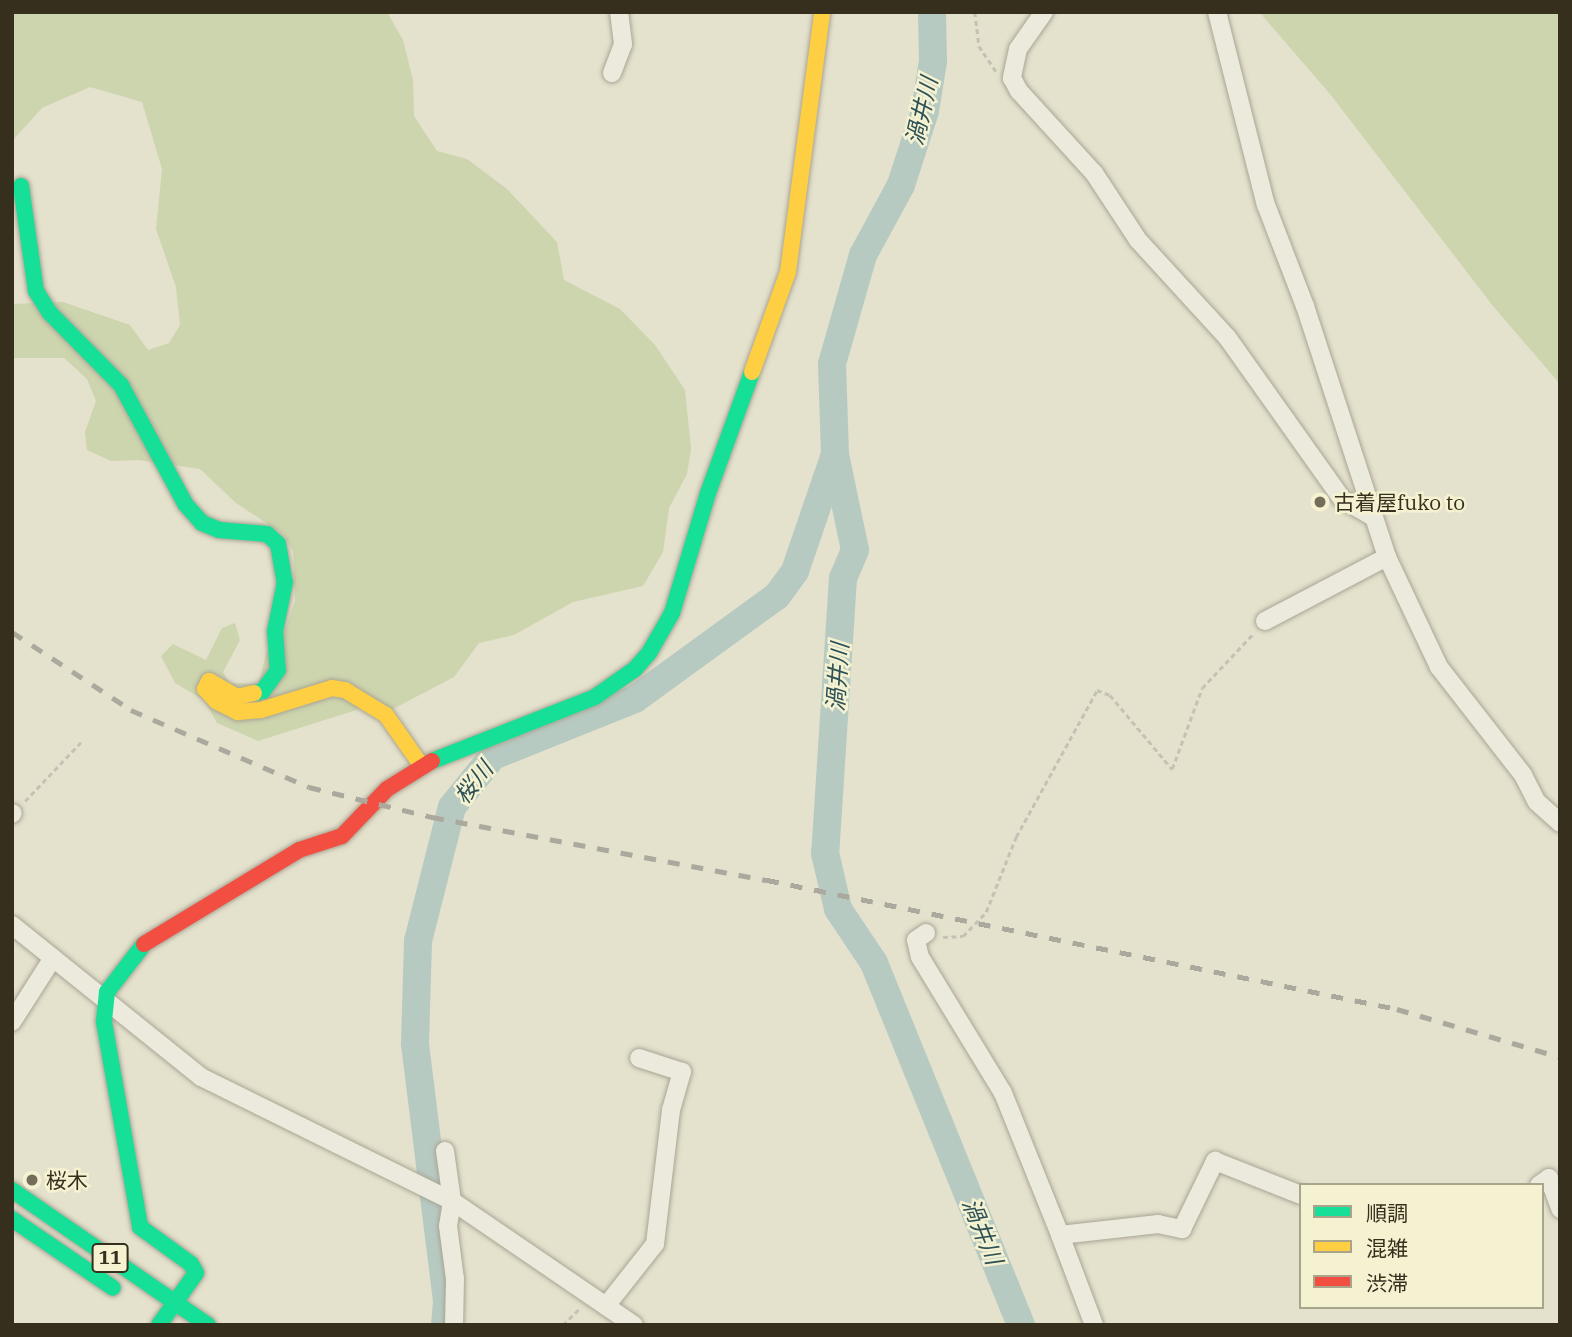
<!DOCTYPE html>
<meta charset="utf-8">
<style>
body{margin:0}
#map{position:relative;width:1572px;height:1337px;overflow:hidden;background:#e4e1cc;font-family:"IBM Plex Serif","Noto Sans JP",serif}
div>[style]{position:absolute}
.green>*{inset:0;background:#cdd5ae}
.river>*{height:28px;margin:-14px;padding:0 14px;transform-origin:14px;border-radius:14px;background:#b7cac2}
.path>*{height:2.5px;margin-top:-1.25px;transform-origin:0;background:repeating-linear-gradient(90deg,#c4c2b4 0 5px,transparent 0 8.5px)}
.roads{filter:drop-shadow(0 0 2px #a9a595) drop-shadow(0 0 2px #a9a595)}
.street>*{height:18px;margin:-9px;padding:0 9px;transform-origin:9px;border-radius:9px;background:#eceadd}
.fast>*{height:16px;margin:-8px;padding:0 8px;transform-origin:8px;border-radius:8px;background:#16e098}
.slow>*{height:16px;margin:-8px;padding:0 8px;transform-origin:8px;border-radius:8px;background:#ffcf43}
.jam>*{height:16px;margin:-8px;padding:0 8px;transform-origin:8px;border-radius:8px;background:#f24e42}
.rail>*{height:4.5px;margin-top:-2.25px;transform-origin:0;background:repeating-linear-gradient(90deg,#aba99d 0 12px,transparent 0 24px)}
.dots>*{width:19px;height:19px;translate:-50% -50%;box-sizing:border-box;border:4px solid #f5f2d2;border-radius:50%}
span{translate:-50% -50%;white-space:nowrap;text-align:center;line-height:1.15;-webkit-text-stroke:5px #f5f2d2;paint-order:stroke}
.shield-label span{padding:2px 5px;background:#f5f2d2;border:2px solid;border-radius:5px;-webkit-text-stroke-width:0}
.shield-label{font-size:19px;color:#372f1d;font-weight:700}
.poi-label{font-size:21px;color:#372f1d}
.left{translate:0 -50%;text-align:left}
.water-label{font-size:23px;color:#2d5157;font-style:italic}
.frame{position:absolute;inset:0;border:14px solid #372f1d;pointer-events:none}
.legend{position:absolute;left:1299px;top:1183px;width:245px;height:126px;box-sizing:border-box;background:#f5f2d2;border:2px solid #a9a48a;margin:0;padding:9px 12px;list-style:none;font-size:21px;color:#372f1d}
.legend li{display:flex;align-items:center;gap:14px;height:35px}
.legend b{width:35px;border:2px solid #a9a48a}
</style>
<div id="map">
<div class="green">
<i style="clip-path:polygon(12px 12px,387px 12px,403px 40px,413px 80px,414px 116px,437px 151px,467px 159px,507px 189px,557px 242px,564px 280px,620px 309px,655px 345px,685px 390px,691px 449px,687px 474px,669px 508px,663px 552px,643px 586px,573px 602px,514px 635px,479px 643px,454px 677px,391px 710px,369px 706px,258px 741px,217px 723px,204px 700px,175px 683px,161px 656px,173px 644px,206px 660px,222px 628px,235px 623px,240px 640px,223px 672px,229px 683px,259px 684px,266px 653px,287px 625px,295px 601px,293px 551px,283px 534px,236px 503px,200px 469px,138px 460px,111px 461px,87px 450px,85px 432px,96px 401px,87px 379px,64px 358px,12px 358px,12px 304px,63px 302px,130px 325px,148px 350px,169px 343px,180px 325px,176px 287px,156px 229px,162px 169px,142px 102px,90px 87px,42px 108px,12px 141px)"></i>
<i style="clip-path:polygon(1560px 12px,1560px 384px,1493px 306px,1330px 94px,1261px 14px)"></i>
</div>
<div class="river">
<i style="left:932px;top:12px;width:49px;rotate:88.8deg"></i>
<i style="left:933px;top:61px;width:51px;rotate:99.1deg"></i>
<i style="left:925px;top:111px;width:78px;rotate:108deg"></i>
<i style="left:901px;top:185px;width:80px;rotate:118.5deg"></i>
<i style="left:863px;top:255px;width:113px;rotate:105.9deg"></i>
<i style="left:832px;top:364px;width:91px;rotate:88.1deg"></i>
<i style="left:835px;top:455px;width:97px;rotate:78.1deg"></i>
<i style="left:855px;top:550px;width:30px;rotate:113deg"></i>
<i style="left:843px;top:578px;width:276px;rotate:93.7deg"></i>
<i style="left:825px;top:853px;width:57px;rotate:76.9deg"></i>
<i style="left:838px;top:909px;width:65px;rotate:56.3deg"></i>
<i style="left:874px;top:963px;width:391px;rotate:67.9deg"></i>
<i style="left:445px;top:1325px;width:24px;rotate:-85deg"></i>
<i style="left:447px;top:1301px;width:260px;rotate:-97.1deg"></i>
<i style="left:415px;top:1043px;width:102px;rotate:-88.3deg"></i>
<i style="left:418px;top:941px;width:138px;rotate:-75.8deg"></i>
<i style="left:452px;top:807px;width:65px;rotate:-51.2deg"></i>
<i style="left:493px;top:756px;width:153px;rotate:-21.9deg"></i>
<i style="left:635px;top:699px;width:175px;rotate:-36deg"></i>
<i style="left:777px;top:596px;width:31px;rotate:-54deg"></i>
<i style="left:795px;top:571px;width:120px;rotate:-71.1deg"></i>
</div>
<div class="path">
<i style="left:975px;top:12px;width:34px;rotate:83deg"></i>
<i style="left:979px;top:46px;width:32px;rotate:56deg"></i>
<i style="left:25px;top:801px;width:81px;rotate:-46.5deg"></i>
<i style="left:943px;top:937px;width:20px;rotate:-3deg"></i>
<i style="left:963px;top:936px;width:33px;rotate:-46deg"></i>
<i style="left:986px;top:912px;width:81px;rotate:-68.2deg"></i>
<i style="left:1016px;top:837px;width:168px;rotate:-61.1deg"></i>
<i style="left:1097px;top:690px;width:14px;rotate:21deg"></i>
<i style="left:1110px;top:695px;width:97px;rotate:50deg"></i>
<i style="left:1172px;top:769px;width:86px;rotate:-69.7deg"></i>
<i style="left:1202px;top:688px;width:74px;rotate:-46.6deg"></i>
<i style="left:563px;top:1325px;width:25px;rotate:-45deg"></i>
</div>
<div class="roads">
<div class="street">
<i style="left:1044px;top:12px;width:45px;rotate:125.1deg"></i>
<i style="left:1018px;top:49px;width:30px;rotate:102deg"></i>
<i style="left:1012px;top:78px;width:15px;rotate:62deg"></i>
<i style="left:1019px;top:91px;width:111px;rotate:47.6deg"></i>
<i style="left:1094px;top:173px;width:80px;rotate:56.7deg"></i>
<i style="left:1138px;top:240px;width:132px;rotate:47.5deg"></i>
<i style="left:1227px;top:337px;width:199px;rotate:54.6deg"></i>
<i style="left:1342px;top:499px;width:34px;rotate:30deg"></i>
<i style="left:1217px;top:12px;width:199px;rotate:75.8deg"></i>
<i style="left:1266px;top:205px;width:108px;rotate:68.9deg"></i>
<i style="left:1305px;top:306px;width:264px;rotate:71.9deg"></i>
<i style="left:1387px;top:557px;width:122px;rotate:64.7deg"></i>
<i style="left:1439px;top:667px;width:137px;rotate:52.1deg"></i>
<i style="left:1523px;top:775px;width:30px;rotate:63deg"></i>
<i style="left:1537px;top:802px;width:31px;rotate:42deg"></i>
<i style="left:612px;top:73px;width:31px;rotate:-69deg"></i>
<i style="left:623px;top:44px;width:32px;rotate:-97deg"></i>
<i style="left:1265px;top:621px;width:138px;rotate:-27.7deg"></i>
<i style="left:12px;top:814px;width:1px;rotate:-45deg"></i>
<i style="left:12px;top:925px;width:243px;rotate:38.8deg"></i>
<i style="left:201px;top:1077px;width:280px;rotate:26.3deg"></i>
<i style="left:452px;top:1201px;width:220px;rotate:34.3deg"></i>
<i style="left:926px;top:933px;width:12px;rotate:145deg"></i>
<i style="left:916px;top:940px;width:17px;rotate:77deg"></i>
<i style="left:920px;top:957px;width:159px;rotate:58.6deg"></i>
<i style="left:1003px;top:1093px;width:153px;rotate:68.1deg"></i>
<i style="left:12px;top:1022px;width:76px;rotate:-57.4deg"></i>
<i style="left:445px;top:1151px;width:50px;rotate:82deg"></i>
<i style="left:452px;top:1201px;width:25px;rotate:99deg"></i>
<i style="left:448px;top:1226px;width:53px;rotate:82.5deg"></i>
<i style="left:455px;top:1279px;width:46px;rotate:91.2deg"></i>
<i style="left:1539px;top:1185px;width:12px;rotate:-35deg"></i>
<i style="left:1549px;top:1178px;width:33px;rotate:70deg"></i>
<i style="left:606px;top:1306px;width:79px;rotate:-51.7deg"></i>
<i style="left:655px;top:1244px;width:135px;rotate:-83.2deg"></i>
<i style="left:671px;top:1110px;width:40px;rotate:-74deg"></i>
<i style="left:682px;top:1072px;width:45px;rotate:-162deg"></i>
<i style="left:1094px;top:1325px;width:96px;rotate:-110.7deg"></i>
<i style="left:1060px;top:1235px;width:99px;rotate:-6.4deg"></i>
<i style="left:1158px;top:1224px;width:25px;rotate:12deg"></i>
<i style="left:1182px;top:1229px;width:76px;rotate:-64.1deg"></i>
<i style="left:1215px;top:1161px;width:92px;rotate:21.6deg"></i>
</div>
<div class="fast">
<i style="left:21px;top:186px;width:106px;rotate:81.9deg"></i>
<i style="left:36px;top:291px;width:26px;rotate:58deg"></i>
<i style="left:50px;top:313px;width:101px;rotate:45.4deg"></i>
<i style="left:121px;top:385px;width:136px;rotate:61.6deg"></i>
<i style="left:186px;top:505px;width:24px;rotate:48deg"></i>
<i style="left:202px;top:523px;width:18px;rotate:22deg"></i>
<i style="left:219px;top:530px;width:48px;rotate:4.8deg"></i>
<i style="left:267px;top:534px;width:15px;rotate:42deg"></i>
<i style="left:278px;top:544px;width:39px;rotate:80deg"></i>
<i style="left:285px;top:582px;width:50px;rotate:101.5deg"></i>
<i style="left:275px;top:631px;width:39px;rotate:86deg"></i>
<i style="left:278px;top:670px;width:26px;rotate:126deg"></i>
<i style="left:263px;top:691px;width:9px;rotate:167deg"></i>
<i style="left:432px;top:761px;width:175px;rotate:-21.4deg"></i>
<i style="left:595px;top:697px;width:49px;rotate:-35deg"></i>
<i style="left:635px;top:669px;width:21px;rotate:-49deg"></i>
<i style="left:649px;top:653px;width:46px;rotate:-60.1deg"></i>
<i style="left:672px;top:613px;width:125px;rotate:-73.3deg"></i>
<i style="left:708px;top:493px;width:129px;rotate:-70deg"></i>
<i style="left:144px;top:944px;width:61px;rotate:127.6deg"></i>
<i style="left:107px;top:992px;width:30px;rotate:96deg"></i>
<i style="left:104px;top:1022px;width:208px;rotate:80deg"></i>
<i style="left:140px;top:1227px;width:63px;rotate:36deg"></i>
<i style="left:191px;top:1264px;width:10px;rotate:61deg"></i>
<i style="left:196px;top:1273px;width:64px;rotate:125.4deg"></i>
<i style="left:12px;top:1190px;width:238px;rotate:34.6deg"></i>
<i style="left:12px;top:1219px;width:122px;rotate:34.3deg"></i>
</div>
<div class="slow">
<i style="left:752px;top:372px;width:106px;rotate:-70.2deg"></i>
<i style="left:788px;top:272px;width:262px;rotate:-82.5deg"></i>
<i style="left:254px;top:693px;width:17px;rotate:167deg"></i>
<i style="left:237px;top:697px;width:32px;rotate:-150deg"></i>
<i style="left:209px;top:681px;width:9px;rotate:117deg"></i>
<i style="left:205px;top:689px;width:16px;rotate:47deg"></i>
<i style="left:216px;top:701px;width:25px;rotate:27deg"></i>
<i style="left:238px;top:712px;width:23px;rotate:-5deg"></i>
<i style="left:261px;top:710px;width:74px;rotate:-17.2deg"></i>
<i style="left:332px;top:688px;width:13px;rotate:9deg"></i>
<i style="left:345px;top:690px;width:48px;rotate:31.4deg"></i>
<i style="left:386px;top:715px;width:61px;rotate:55deg"></i>
</div>
<div class="jam">
<i style="left:144px;top:944px;width:181px;rotate:-31.2deg"></i>
<i style="left:299px;top:850px;width:45px;rotate:-18deg"></i>
<i style="left:342px;top:836px;width:65px;rotate:-46.2deg"></i>
<i style="left:387px;top:789px;width:53px;rotate:-31.9deg"></i>
</div>
</div>
<div class="rail">
<i style="left:12px;top:632px;width:142px;rotate:33.2deg"></i>
<i style="left:131px;top:710px;width:194px;rotate:23.4deg"></i>
<i style="left:309px;top:787px;width:127px;rotate:13.7deg"></i>
<i style="left:432px;top:817px;width:341px;rotate:10.7deg"></i>
<i style="left:767px;top:880px;width:643px;rotate:11.57deg"></i>
<i style="left:1397px;top:1009px;width:170px;rotate:16.4deg"></i>
</div>
<div class="dots">
<i style="left:1320px;top:502px;background:#746d5a"></i>
<i style="left:32px;top:1180px;background:#746d5a"></i>
</div>
<div class="shield-label">
<span style="left:110px;top:1258px">11</span>
</div>
<div class="poi-label">
<span class="left" style="left:1334px;top:502px">古着屋fuko to</span>
<span class="left" style="left:46px;top:1180px">桜木</span>
</div>
<div class="water-label">
<span style="left:921px;top:111px;rotate:-77deg">渦井川</span>
<span style="left:837px;top:677px;rotate:-86deg">渦井川</span>
<span style="left:473px;top:782px;rotate:-51deg">桜川</span>
<span style="left:983px;top:1231px;rotate:68deg">渦井川</span>
</div>
<div class="frame"></div>
<ul class="legend">
<li><b style="height:9px;background:#16e098"></b>順調</li>
<li><b style="height:9px;background:#ffcf43"></b>混雑</li>
<li><b style="height:9px;background:#f24e42"></b>渋滞</li>
</ul>
</div>
